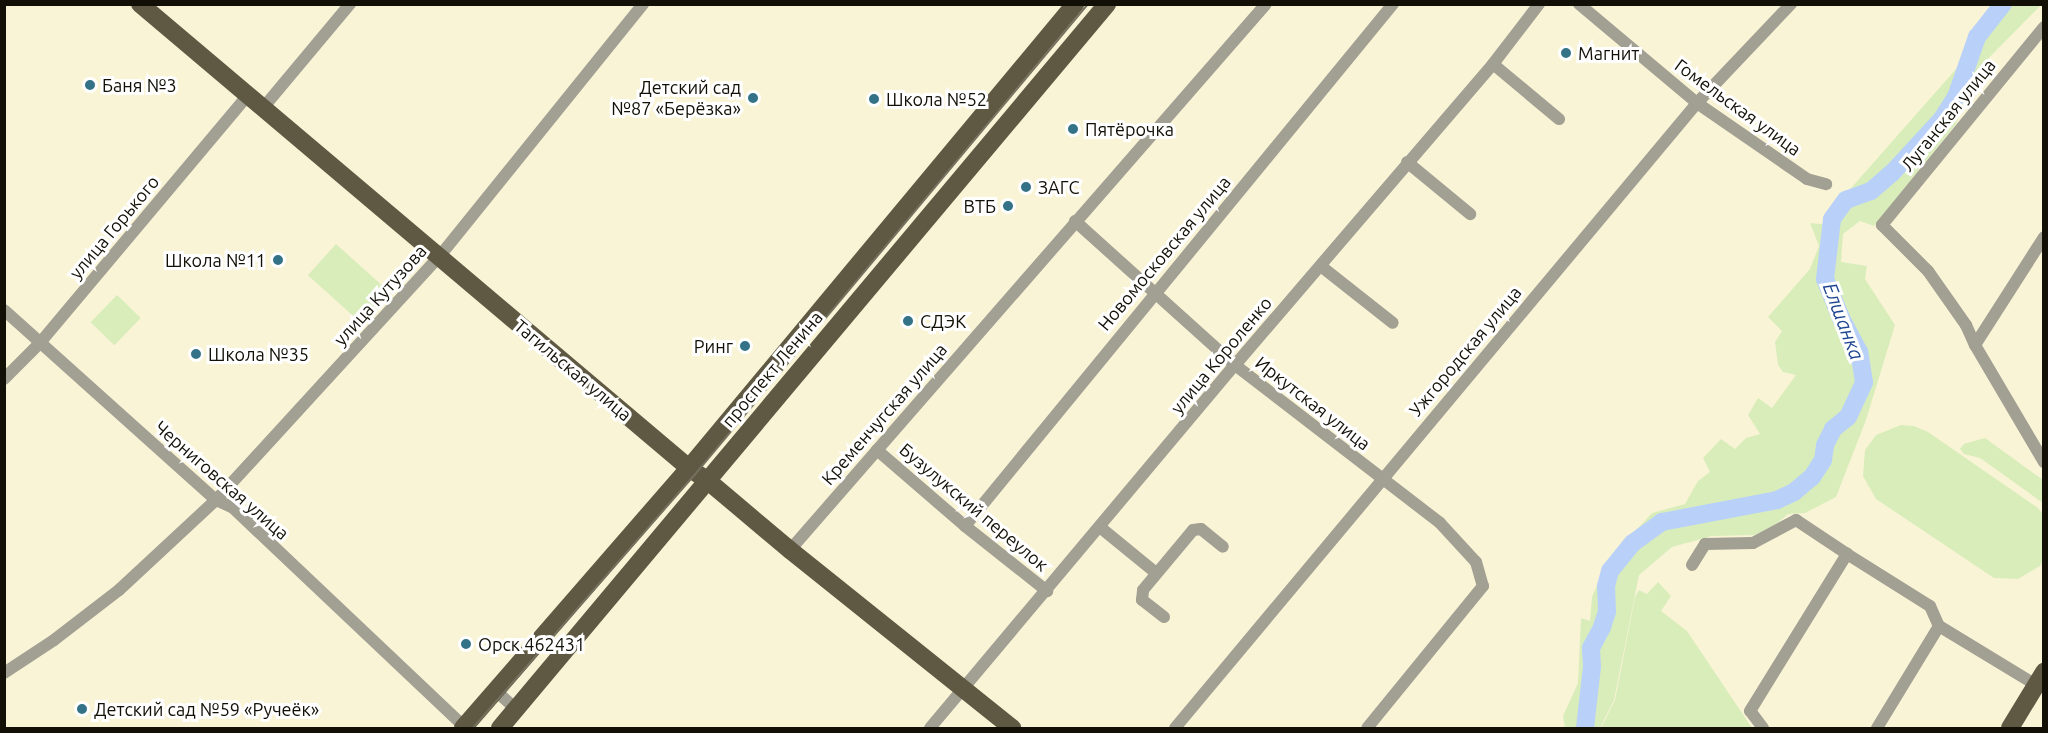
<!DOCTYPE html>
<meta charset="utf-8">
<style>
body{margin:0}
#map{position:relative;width:2048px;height:733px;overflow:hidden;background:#faf4d7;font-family:Ubuntu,sans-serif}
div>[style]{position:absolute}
.green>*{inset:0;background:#d9edba;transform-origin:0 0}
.river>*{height:18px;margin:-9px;padding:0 9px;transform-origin:9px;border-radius:9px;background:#b9d1f9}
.street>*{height:12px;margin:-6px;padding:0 6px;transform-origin:6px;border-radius:6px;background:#a29f93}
.primary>*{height:18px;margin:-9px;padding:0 9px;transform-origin:9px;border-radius:9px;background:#5f5944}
.tram>*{height:1.5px;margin:-0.75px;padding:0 0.75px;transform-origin:0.75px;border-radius:0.75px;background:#74715f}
.dots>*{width:16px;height:16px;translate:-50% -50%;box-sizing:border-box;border:3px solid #fff;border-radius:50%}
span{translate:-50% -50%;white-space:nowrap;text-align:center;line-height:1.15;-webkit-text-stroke:6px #fff;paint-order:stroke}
.poi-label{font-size:18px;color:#121006}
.left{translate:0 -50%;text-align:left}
.right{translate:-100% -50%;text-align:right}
.street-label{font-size:18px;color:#121006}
.water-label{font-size:20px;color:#1d4591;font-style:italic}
.frame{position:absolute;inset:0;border:6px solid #121006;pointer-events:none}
</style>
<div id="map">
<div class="green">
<i style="clip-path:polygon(2004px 5px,2041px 5px,1977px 70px,1956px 124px,1874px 226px,1860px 221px,1843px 234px,1841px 262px,1867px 266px,1865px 279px,1895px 325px,1866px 420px,1836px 497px,1805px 513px,1788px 514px,1775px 525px,1755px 535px,1712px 536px,1672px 547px,1639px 575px,1614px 700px,1600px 728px,1565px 728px,1563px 716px,1578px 683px,1581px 618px,1590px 621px,1592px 597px,1607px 562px,1652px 513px,1685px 504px,1698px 481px,1710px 472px,1703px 458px,1721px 439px,1735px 449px,1746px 438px,1760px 434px,1748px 415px,1758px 398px,1772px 408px,1796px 375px,1783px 372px,1778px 365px,1775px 342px,1782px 331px,1768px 317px,1810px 269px,1819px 246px,1810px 223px,1831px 225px,1838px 216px,1837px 204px,1979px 43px)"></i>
<i style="left:336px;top:244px;width:70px;height:42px;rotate:42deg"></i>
<i style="left:117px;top:295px;width:33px;height:38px;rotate:44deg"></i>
<i style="clip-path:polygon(1901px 425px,1914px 426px,1928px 432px,2038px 508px,2044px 515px,2043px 561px,2040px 566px,2018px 579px,1994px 578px,1876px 499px,1863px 476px,1865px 450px,1876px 435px)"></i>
<i style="clip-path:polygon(1985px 438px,2043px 480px,2043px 503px,1980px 458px,1964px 454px,1960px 449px,1964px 444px)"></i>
<i style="clip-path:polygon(1658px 582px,1671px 596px,1661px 611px,1687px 631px,1752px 728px,1601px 728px,1615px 700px,1635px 597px,1639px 590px,1647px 594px)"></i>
</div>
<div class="river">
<i style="left:1585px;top:728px;width:61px;rotate:-83.5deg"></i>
<i style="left:1592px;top:667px;width:19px;rotate:-93deg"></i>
<i style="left:1591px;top:648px;width:24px;rotate:-62deg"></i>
<i style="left:1602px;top:627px;width:16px;rotate:-72deg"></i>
<i style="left:1607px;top:612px;width:26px;rotate:-92deg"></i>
<i style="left:1606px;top:586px;width:16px;rotate:-75deg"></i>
<i style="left:1610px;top:571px;width:36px;rotate:-51deg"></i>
<i style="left:1633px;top:543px;width:36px;rotate:-36deg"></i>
<i style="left:1662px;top:522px;width:117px;rotate:-10.8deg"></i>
<i style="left:1777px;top:500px;width:19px;rotate:-25deg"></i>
<i style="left:1794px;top:492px;width:23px;rotate:-40deg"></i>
<i style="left:1812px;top:477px;width:20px;rotate:-57deg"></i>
<i style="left:1823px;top:460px;width:15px;rotate:-82deg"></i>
<i style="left:1825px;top:445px;width:18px;rotate:-63deg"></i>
<i style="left:1833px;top:429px;width:19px;rotate:-39deg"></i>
<i style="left:1848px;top:417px;width:38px;rotate:-65deg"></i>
<i style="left:1864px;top:382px;width:30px;rotate:-99deg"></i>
<i style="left:1859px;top:352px;width:38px;rotate:-118deg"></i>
<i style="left:1841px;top:318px;width:42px;rotate:-112.3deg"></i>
<i style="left:1825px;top:279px;width:60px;rotate:-83.3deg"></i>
<i style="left:1832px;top:219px;width:24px;rotate:-54deg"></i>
<i style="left:1846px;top:200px;width:27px;rotate:-20deg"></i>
<i style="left:1871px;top:191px;width:28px;rotate:-41deg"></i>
<i style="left:1892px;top:173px;width:74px;rotate:-47.2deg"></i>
<i style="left:1942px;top:119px;width:26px;rotate:-58deg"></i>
<i style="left:1956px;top:97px;width:64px;rotate:-70.7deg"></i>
<i style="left:1977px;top:37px;width:42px;rotate:-51.8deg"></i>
</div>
<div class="street">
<i style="left:1579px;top:4px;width:154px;rotate:40deg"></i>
<i style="left:1697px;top:103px;width:134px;rotate:34.6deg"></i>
<i style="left:1807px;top:179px;width:20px;rotate:15deg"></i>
<i style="left:2044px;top:27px;width:256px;rotate:129.3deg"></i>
<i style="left:1882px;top:225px;width:65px;rotate:45deg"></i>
<i style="left:1928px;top:271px;width:66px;rotate:54.9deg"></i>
<i style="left:1966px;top:325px;width:22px;rotate:66deg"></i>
<i style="left:1975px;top:345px;width:136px;rotate:59.5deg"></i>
<i style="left:1493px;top:64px;width:86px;rotate:39.8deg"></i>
<i style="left:263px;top:108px;width:136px;rotate:-50.1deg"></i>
<i style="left:1407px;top:162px;width:82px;rotate:39.5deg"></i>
<i style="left:1075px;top:221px;width:215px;rotate:42deg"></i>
<i style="left:1235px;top:365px;width:259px;rotate:37.6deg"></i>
<i style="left:1440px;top:523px;width:53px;rotate:47.3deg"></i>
<i style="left:1476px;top:562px;width:25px;rotate:74deg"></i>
<i style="left:1483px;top:586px;width:183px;rotate:129.2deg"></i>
<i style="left:1322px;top:267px;width:90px;rotate:38.3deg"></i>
<i style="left:4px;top:310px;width:285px;rotate:41.9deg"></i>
<i style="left:216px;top:500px;width:17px;rotate:24deg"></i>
<i style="left:232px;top:507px;width:322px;rotate:43.4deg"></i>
<i style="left:1975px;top:345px;width:128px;rotate:-57.4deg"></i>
<i style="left:4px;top:379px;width:49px;rotate:-45deg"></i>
<i style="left:39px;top:344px;width:325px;rotate:-50deg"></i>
<i style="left:877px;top:450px;width:116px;rotate:40.8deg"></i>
<i style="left:965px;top:526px;width:105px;rotate:38.4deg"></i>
<i style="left:965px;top:526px;width:675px;rotate:-50.65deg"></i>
<i style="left:1101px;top:528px;width:71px;rotate:39.3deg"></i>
<i style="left:790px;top:550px;width:724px;rotate:-48.92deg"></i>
<i style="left:1692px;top:565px;width:25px;rotate:-58deg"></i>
<i style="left:1705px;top:544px;width:48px;rotate:-1.2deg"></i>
<i style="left:1753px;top:543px;width:49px;rotate:-28.1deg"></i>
<i style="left:1796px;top:520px;width:61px;rotate:33.7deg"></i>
<i style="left:1164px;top:617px;width:28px;rotate:-142deg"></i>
<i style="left:1142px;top:600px;width:10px;rotate:-84deg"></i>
<i style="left:1143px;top:590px;width:78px;rotate:-50.2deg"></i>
<i style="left:1193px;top:530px;width:8px;rotate:-7deg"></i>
<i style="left:1201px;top:529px;width:28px;rotate:39deg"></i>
<i style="left:4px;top:673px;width:60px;rotate:-33.4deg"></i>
<i style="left:54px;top:640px;width:82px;rotate:-37.6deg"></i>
<i style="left:119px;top:590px;width:132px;rotate:-42.9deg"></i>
<i style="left:216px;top:500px;width:330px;rotate:-47.5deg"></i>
<i style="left:439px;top:257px;width:325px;rotate:-51.1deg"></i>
<i style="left:496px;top:691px;width:28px;rotate:42deg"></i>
<i style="left:930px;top:728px;width:474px;rotate:-50deg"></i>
<i style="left:1235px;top:365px;width:396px;rotate:-49.4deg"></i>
<i style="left:1493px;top:64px;width:76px;rotate:-52.5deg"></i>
<i style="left:1175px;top:728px;width:814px;rotate:-50.13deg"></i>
<i style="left:1697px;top:103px;width:137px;rotate:-46.5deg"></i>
<i style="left:1763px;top:728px;width:21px;rotate:-127deg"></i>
<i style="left:1750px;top:711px;width:185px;rotate:-58.3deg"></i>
<i style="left:1847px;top:554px;width:98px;rotate:32.1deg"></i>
<i style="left:1930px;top:606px;width:22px;rotate:66deg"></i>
<i style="left:1939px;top:626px;width:114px;rotate:31.3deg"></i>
<i style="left:1877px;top:728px;width:119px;rotate:-58.7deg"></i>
</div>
<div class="primary">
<i style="left:140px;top:4px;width:719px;rotate:40.2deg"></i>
<i style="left:689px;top:468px;width:23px;rotate:34deg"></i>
<i style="left:708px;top:481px;width:107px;rotate:40.1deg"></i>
<i style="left:790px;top:550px;width:285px;rotate:38.7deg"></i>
<i style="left:463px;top:728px;width:344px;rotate:-49deg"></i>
<i style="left:689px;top:468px;width:604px;rotate:-50.24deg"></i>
<i style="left:500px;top:728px;width:945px;rotate:-50.02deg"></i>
<i style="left:2010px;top:728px;width:66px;rotate:-58.7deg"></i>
</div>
<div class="tram">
<i style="left:473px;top:728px;width:334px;rotate:-48.8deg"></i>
<i style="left:693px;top:477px;width:616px;rotate:-50.13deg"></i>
</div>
<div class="dots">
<i style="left:1566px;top:53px;background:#337287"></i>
<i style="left:90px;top:85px;background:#337287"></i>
<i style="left:753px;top:98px;background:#337287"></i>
<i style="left:874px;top:99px;background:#337287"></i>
<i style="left:1073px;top:129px;background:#337287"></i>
<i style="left:1026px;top:187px;background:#337287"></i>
<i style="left:1008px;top:206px;background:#337287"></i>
<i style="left:278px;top:260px;background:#337287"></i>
<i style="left:908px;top:321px;background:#337287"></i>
<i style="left:745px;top:346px;background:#337287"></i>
<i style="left:196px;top:354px;background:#337287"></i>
<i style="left:466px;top:644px;background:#337287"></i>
<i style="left:82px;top:709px;background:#337287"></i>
</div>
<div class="poi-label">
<span class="left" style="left:1578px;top:53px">Магнит</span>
<span class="left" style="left:102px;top:85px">Баня №3</span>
<span class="right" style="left:741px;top:98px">Детский сад<br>№87 «Берёзка»</span>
<span class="left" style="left:886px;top:99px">Школа №52</span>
<span class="left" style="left:1085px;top:129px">Пятёрочка</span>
<span class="left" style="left:1038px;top:187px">ЗАГС</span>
<span class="right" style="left:996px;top:206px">ВТБ</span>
<span class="right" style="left:266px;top:260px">Школа №11</span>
<span class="left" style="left:920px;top:321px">СДЭК</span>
<span class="right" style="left:733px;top:346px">Ринг</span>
<span class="left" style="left:208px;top:354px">Школа №35</span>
<span class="left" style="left:478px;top:644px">Орск 462431</span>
<span class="left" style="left:94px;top:709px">Детский сад №59 «Ручеёк»</span>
</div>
<div class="street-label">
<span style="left:1738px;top:107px;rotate:36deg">Гомельская улица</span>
<span style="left:1948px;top:115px;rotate:-51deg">Луганская улица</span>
<span style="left:114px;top:227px;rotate:-50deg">улица Горького</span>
<span style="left:1164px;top:253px;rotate:-50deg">Новомосковская улица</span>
<span style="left:380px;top:295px;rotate:-48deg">улица Кутузова</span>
<span style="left:1465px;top:351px;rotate:-50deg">Ужгородская улица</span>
<span style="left:1221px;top:355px;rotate:-50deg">улица Короленко</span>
<span style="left:772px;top:369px;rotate:-50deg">проспект Ленина</span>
<span style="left:573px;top:370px;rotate:40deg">Тагильская улица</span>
<span style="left:1313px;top:403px;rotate:38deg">Иркутская улица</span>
<span style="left:884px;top:414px;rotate:-49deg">Кременчугская улица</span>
<span style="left:222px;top:480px;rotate:41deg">Черниговская улица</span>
<span style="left:974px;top:507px;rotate:40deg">Бузулукский переулок</span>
</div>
<div class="water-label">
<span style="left:1844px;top:321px;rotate:69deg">Елшанка</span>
</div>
<div class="frame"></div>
</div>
